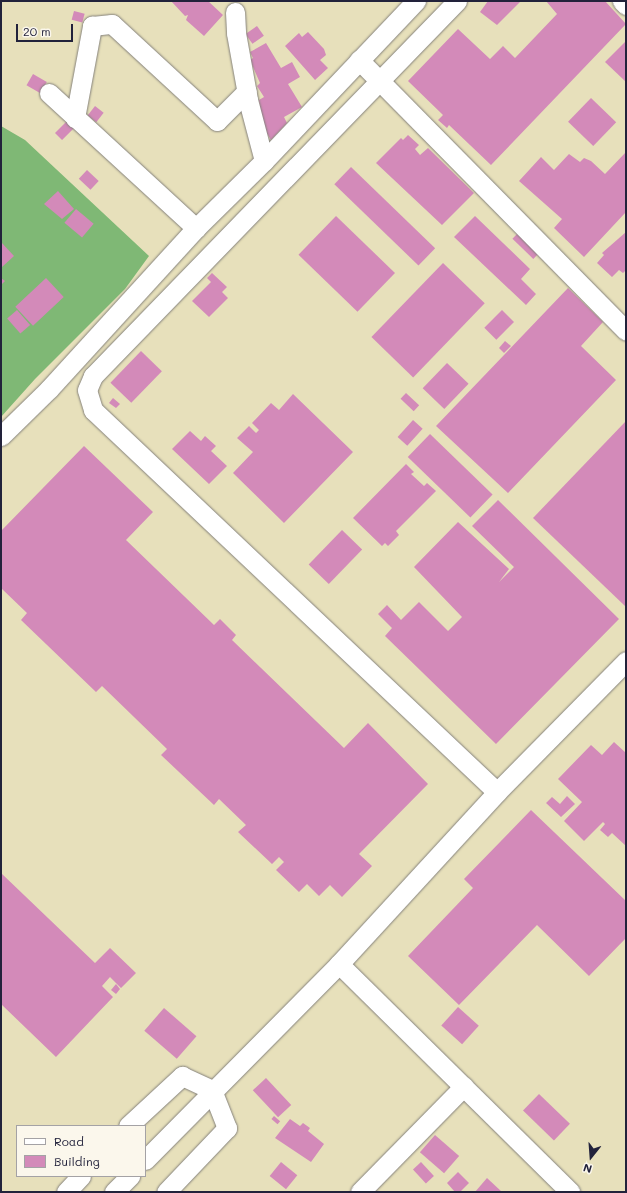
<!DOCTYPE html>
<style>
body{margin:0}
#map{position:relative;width:627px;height:1193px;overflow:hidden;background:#e7e0bb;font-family:Mali,sans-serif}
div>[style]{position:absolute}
.forest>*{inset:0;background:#7fb875}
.building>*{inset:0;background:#d38ab9;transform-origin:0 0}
.roads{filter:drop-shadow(0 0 1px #84817b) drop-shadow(0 0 1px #84817b)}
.minor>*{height:19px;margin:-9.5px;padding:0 9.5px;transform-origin:9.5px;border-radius:9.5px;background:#fff}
span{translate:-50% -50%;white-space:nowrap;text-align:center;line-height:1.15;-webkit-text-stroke:3.5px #fbf7ec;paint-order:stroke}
.frame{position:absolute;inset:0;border:2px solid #22223b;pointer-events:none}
.legend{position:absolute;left:16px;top:1125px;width:130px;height:52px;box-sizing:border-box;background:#fbf7ec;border:1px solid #a4a2a5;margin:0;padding:5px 7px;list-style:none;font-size:12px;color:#22223b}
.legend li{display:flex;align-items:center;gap:8px;height:20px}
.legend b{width:20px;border:1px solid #a4a2a5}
.north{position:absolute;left:571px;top:1137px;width:40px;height:40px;-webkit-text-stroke:3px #fbf7ec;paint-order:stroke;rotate:197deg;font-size:11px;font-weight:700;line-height:16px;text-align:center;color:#22223b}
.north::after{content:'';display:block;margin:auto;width:14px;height:18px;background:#22223b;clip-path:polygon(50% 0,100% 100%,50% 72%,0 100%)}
.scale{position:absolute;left:16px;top:24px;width:57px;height:18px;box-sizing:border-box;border:2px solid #22223b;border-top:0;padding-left:5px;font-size:12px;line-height:14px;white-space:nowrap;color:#22223b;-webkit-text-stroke:3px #fbf7ec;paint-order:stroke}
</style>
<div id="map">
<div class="forest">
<i style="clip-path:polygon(1px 126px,25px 140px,149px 256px,125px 289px,35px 379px,1px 417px)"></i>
</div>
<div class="building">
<i style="clip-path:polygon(171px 1px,208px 1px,223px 15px,204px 36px,186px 20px,188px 15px,185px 16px)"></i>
<i style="clip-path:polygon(488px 1px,521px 1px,497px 25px,480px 12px)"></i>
<i style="clip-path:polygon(546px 1px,605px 1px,626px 24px,491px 165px,449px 125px,447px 128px,438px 120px,443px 115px,408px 81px,458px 29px,490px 59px,503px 46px,515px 58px,557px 14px)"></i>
<i style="left:74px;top:11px;width:11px;height:9px;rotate:15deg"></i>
<i style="left:257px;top:26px;width:12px;height:14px;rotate:55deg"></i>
<i style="clip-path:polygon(308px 32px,324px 49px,326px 55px,320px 60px,328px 68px,315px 80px,285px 46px,299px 33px,302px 37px)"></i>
<i style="clip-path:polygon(626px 41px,626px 82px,605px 62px)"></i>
<i style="clip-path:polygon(266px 43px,281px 68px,292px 62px,300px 77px,288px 84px,302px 107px,284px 117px,287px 123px,271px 140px,263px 127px,259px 100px,264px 97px,257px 86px,260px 83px,250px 60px,253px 58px,250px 52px)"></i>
<i style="left:33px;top:74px;width:16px;height:13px;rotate:30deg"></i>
<i style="left:591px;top:98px;width:35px;height:33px;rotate:44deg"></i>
<i style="left:95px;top:106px;width:11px;height:12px;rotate:38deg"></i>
<i style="left:67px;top:121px;width:10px;height:17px;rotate:45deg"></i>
<i style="clip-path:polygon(408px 135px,419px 145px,415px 149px,420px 155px,428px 148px,474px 193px,442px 225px,376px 163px,401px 138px,403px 140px)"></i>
<i style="clip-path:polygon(626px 152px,626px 212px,584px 257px,554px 228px,562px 219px,519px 181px,541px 157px,554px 170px,569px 154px,580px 162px,584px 158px,591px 161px,605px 174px)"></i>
<i style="left:351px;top:167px;width:117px;height:24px;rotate:44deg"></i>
<i style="left:87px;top:170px;width:16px;height:12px;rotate:43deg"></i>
<i style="clip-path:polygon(58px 191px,74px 209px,62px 219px,44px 204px)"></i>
<i style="left:76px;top:209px;width:23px;height:18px;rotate:40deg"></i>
<i style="left:336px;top:216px;width:82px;height:54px;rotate:44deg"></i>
<i style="clip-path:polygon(475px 216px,530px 269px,521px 279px,536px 294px,526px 305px,454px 237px)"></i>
<i style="clip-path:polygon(626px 232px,626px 270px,623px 273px,619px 270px,612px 277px,597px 263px,604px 255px,602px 253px)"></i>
<i style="left:518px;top:233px;width:29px;height:8px;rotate:44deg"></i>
<i style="clip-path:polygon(1px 242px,14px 256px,2px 267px,1px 266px)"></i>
<i style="left:443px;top:263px;width:58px;height:103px;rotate:44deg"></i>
<i style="clip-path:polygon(212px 273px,227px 287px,222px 292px,228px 298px,209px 317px,192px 301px,211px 282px,207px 278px)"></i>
<i style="clip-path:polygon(1px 278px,5px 281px,1px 285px)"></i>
<i style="left:46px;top:278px;width:26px;height:42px;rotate:47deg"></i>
<i style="clip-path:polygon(568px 288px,603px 322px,581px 346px,616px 380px,508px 493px,436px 426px)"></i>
<i style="left:17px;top:310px;width:20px;height:13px;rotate:49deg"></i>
<i style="left:502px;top:310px;width:17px;height:25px;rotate:45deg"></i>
<i style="clip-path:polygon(505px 341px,511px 346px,504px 353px,499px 348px)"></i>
<i style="left:141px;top:351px;width:29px;height:44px;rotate:44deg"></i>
<i style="left:447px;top:363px;width:30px;height:35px;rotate:44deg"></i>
<i style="left:406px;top:393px;width:18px;height:8px;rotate:43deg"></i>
<i style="clip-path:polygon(293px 394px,353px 452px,284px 523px,233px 473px,253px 452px,237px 438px,249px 426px,256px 433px,259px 430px,252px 423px,271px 403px,279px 410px)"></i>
<i style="clip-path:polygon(113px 398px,120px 404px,116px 408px,109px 403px)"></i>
<i style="left:413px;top:420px;width:13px;height:23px;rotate:42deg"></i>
<i style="clip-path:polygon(626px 421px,626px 605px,625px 606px,533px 518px)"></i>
<i style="clip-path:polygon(190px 431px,201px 441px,205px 436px,216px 446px,211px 451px,227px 466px,209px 484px,172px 449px)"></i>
<i style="left:430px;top:434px;width:87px;height:32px;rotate:44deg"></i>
<i style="clip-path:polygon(84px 446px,153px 512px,126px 540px,214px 625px,220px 619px,236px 635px,232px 640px,344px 748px,368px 723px,428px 784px,359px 854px,372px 866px,342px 897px,330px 885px,319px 896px,307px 884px,299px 892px,276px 870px,284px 862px,279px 857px,272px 864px,238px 832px,246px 825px,219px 799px,214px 805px,161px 755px,167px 749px,102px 686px,96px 692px,21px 620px,27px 613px,1px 588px,1px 531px)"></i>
<i style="clip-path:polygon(406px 464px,414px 472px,411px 474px,424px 486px,427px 483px,436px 491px,396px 531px,399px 535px,388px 546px,385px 543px,382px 546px,353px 518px)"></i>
<i style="clip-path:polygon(498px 500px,619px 619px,496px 744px,385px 636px,392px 628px,378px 614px,387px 605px,401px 620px,419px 602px,448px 631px,462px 617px,414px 567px,458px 522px,509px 569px,499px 582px,514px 567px,472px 526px)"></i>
<i style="left:342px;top:530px;width:28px;height:48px;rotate:44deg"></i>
<i style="clip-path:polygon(614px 742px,626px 753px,626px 846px,612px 833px,608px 837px,600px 830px,605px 824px,603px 822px,584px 841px,564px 821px,582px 802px,558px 779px,591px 745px,602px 755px)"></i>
<i style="clip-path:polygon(567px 796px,575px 804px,561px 817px,546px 803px,552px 797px,560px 804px)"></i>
<i style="clip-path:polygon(531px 810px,626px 901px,626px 938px,589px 976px,537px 925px,459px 1005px,408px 956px,473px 888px,464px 879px)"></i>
<i style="clip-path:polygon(1px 873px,95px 963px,110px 948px,136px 973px,121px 988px,110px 977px,102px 986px,113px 997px,56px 1057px,1px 1004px)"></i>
<i style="clip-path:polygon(116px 984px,120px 989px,116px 994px,111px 990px)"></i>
<i style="left:458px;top:1007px;width:28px;height:25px;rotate:42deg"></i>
<i style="left:164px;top:1008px;width:43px;height:30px;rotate:41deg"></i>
<i style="left:266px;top:1078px;width:37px;height:18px;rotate:47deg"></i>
<i style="left:539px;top:1094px;width:43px;height:23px;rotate:44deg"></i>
<i style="left:274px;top:1116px;width:8px;height:4px;rotate:40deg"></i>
<i style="clip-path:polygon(290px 1119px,300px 1126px,303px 1123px,310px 1128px,308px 1131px,324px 1144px,311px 1162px,275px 1138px)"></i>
<i style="left:435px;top:1135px;width:32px;height:23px;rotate:41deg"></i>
<i style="left:281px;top:1162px;width:21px;height:18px;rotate:39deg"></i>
<i style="left:421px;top:1162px;width:19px;height:11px;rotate:47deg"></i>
<i style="clip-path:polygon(458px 1172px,469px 1183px,460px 1192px,455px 1192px,447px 1183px)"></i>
<i style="clip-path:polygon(487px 1178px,502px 1192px,475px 1192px)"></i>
</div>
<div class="roads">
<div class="minor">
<i style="left:457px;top:1px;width:523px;rotate:134.15deg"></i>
<i style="left:93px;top:376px;width:15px;rotate:113deg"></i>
<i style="left:87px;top:390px;width:21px;rotate:73deg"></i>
<i style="left:93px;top:410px;width:556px;rotate:43.4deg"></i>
<i style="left:622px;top:1px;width:6px;rotate:45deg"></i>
<i style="left:235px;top:12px;width:21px;rotate:87deg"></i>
<i style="left:236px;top:33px;width:68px;rotate:79.8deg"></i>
<i style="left:248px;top:100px;width:63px;rotate:75.3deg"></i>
<i style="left:359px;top:60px;width:380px;rotate:45.4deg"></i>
<i style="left:49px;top:93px;width:200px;rotate:42.6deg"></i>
<i style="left:75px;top:118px;width:94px;rotate:-79.5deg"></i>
<i style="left:92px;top:26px;width:20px;rotate:-6deg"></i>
<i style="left:112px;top:24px;width:143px;rotate:42.7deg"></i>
<i style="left:217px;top:121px;width:42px;rotate:-45deg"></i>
<i style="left:1px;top:436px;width:67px;rotate:-44.4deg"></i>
<i style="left:49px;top:389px;width:218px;rotate:-47.6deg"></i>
<i style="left:196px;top:228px;width:95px;rotate:-44.6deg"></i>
<i style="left:264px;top:161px;width:221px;rotate:-46.5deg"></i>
<i style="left:339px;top:964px;width:325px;rotate:44.6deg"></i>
<i style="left:128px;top:1126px;width:74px;rotate:-42.8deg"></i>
<i style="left:182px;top:1076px;width:33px;rotate:25deg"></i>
<i style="left:212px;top:1090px;width:41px;rotate:68.5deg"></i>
<i style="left:227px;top:1128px;width:88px;rotate:133.6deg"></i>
<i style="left:145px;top:1160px;width:276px;rotate:-45.3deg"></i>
<i style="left:339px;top:964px;width:234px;rotate:-47.4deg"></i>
<i style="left:497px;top:792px;width:184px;rotate:-45.4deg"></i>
<i style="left:66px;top:1192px;width:22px;rotate:-47deg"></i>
<i style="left:114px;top:1192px;width:23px;rotate:-45deg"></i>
<i style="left:360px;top:1192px;width:148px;rotate:-45.5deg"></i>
</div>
</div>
<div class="frame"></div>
<ul class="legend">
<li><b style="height:5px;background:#fff"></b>Road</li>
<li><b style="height:11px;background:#d38ab9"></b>Building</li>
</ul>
<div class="north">N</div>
<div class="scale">20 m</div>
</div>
